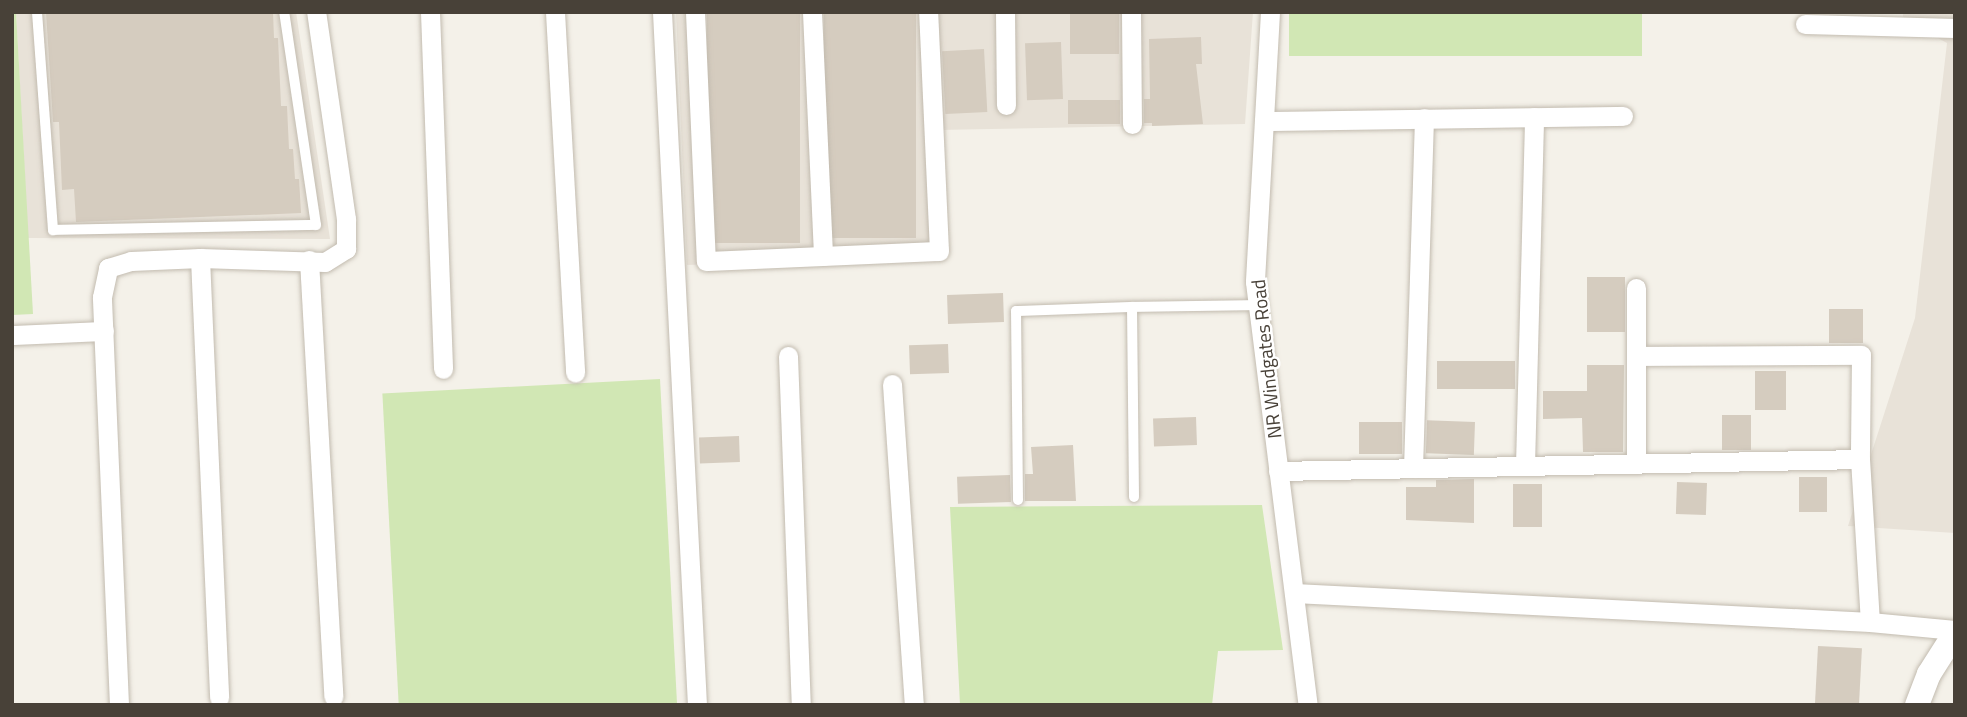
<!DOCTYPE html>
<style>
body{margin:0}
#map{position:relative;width:1967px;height:717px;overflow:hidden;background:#f4f1e9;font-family:"Titillium Web",sans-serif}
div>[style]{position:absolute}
.residential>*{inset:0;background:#e8e2d8}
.green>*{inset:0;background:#d1e7b4;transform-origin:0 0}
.building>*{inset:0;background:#d5ccbf;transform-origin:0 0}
.roads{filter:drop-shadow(0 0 2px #c2bbaf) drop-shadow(0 0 2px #c2bbaf)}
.service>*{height:10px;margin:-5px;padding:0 5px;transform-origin:5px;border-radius:5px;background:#fff}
.minor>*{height:19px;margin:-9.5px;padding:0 9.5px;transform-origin:9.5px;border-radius:9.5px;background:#fff}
.tertiary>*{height:24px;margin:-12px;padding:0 12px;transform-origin:12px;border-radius:12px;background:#fff}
span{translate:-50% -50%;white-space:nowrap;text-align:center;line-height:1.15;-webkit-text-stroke:5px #fff;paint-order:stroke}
.street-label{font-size:19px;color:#484138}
.frame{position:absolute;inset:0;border:14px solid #484138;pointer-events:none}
</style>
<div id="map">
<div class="residential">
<i style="clip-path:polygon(16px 12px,296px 12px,330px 239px,28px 238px)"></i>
<i style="clip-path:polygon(676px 12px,1253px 12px,1245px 124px,938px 130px,944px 256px,687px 265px)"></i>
<i style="clip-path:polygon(1903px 12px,1955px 12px,1955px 533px,1848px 526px,1915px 318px,1947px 43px,1903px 19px)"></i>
</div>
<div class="green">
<i style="clip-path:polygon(12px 12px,16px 12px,33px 314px,12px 315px)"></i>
<i style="left:1289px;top:12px;width:353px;height:44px"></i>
<i style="left:660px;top:379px;width:326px;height:278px;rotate:87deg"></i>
<i style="clip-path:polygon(1262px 505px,1283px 650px,1218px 651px,1212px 705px,960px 705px,950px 507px)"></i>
</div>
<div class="building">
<i style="clip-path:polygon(46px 12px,273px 12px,274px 38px,278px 38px,281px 106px,287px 106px,289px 149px,293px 149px,295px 179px,299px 179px,301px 213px,76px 222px,74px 189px,62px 190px,59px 122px,53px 122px)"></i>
<i style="left:707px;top:12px;width:93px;height:231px"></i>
<i style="left:824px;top:12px;width:92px;height:226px"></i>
<i style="left:1070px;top:12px;width:49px;height:42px"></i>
<i style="clip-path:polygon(1201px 37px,1202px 64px,1196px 64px,1203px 124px,1152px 126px,1152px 123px,1144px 123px,1144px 99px,1150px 99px,1149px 39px)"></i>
<i style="left:1061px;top:42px;width:57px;height:36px;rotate:88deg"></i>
<i style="left:984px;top:49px;width:63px;height:42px;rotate:87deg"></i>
<i style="left:1120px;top:100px;width:24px;height:52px;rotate:90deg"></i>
<i style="left:1587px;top:277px;width:38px;height:55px"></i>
<i style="left:1003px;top:293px;width:29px;height:56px;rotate:88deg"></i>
<i style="left:1829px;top:309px;width:34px;height:34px"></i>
<i style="left:948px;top:344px;width:29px;height:39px;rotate:88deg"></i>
<i style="left:1515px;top:361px;width:28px;height:78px;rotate:90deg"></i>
<i style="clip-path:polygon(1587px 365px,1624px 365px,1623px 452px,1583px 452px,1582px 418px,1543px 419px,1543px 391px,1587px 391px)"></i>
<i style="left:1755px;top:371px;width:31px;height:39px"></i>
<i style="left:1722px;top:415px;width:29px;height:35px"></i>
<i style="left:1196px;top:417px;width:28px;height:43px;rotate:88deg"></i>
<i style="left:1359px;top:422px;width:43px;height:32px"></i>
<i style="left:1475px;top:422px;width:33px;height:48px;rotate:92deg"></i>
<i style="left:739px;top:436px;width:26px;height:40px;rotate:88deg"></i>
<i style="clip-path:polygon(1073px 445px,1076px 501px,1025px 501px,1025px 474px,1033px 474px,1031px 447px)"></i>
<i style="left:1010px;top:475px;width:27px;height:53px;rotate:88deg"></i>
<i style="left:1827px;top:477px;width:35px;height:28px;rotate:90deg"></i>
<i style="clip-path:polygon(1474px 479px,1474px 523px,1406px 520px,1406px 487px,1436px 487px,1436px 480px)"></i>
<i style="left:1677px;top:482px;width:30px;height:32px;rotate:2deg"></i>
<i style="left:1513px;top:484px;width:29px;height:43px"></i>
<i style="left:1818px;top:646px;width:44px;height:59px;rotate:3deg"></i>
</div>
<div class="roads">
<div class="service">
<i style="left:37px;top:12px;width:219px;rotate:85.8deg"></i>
<i style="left:53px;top:230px;width:263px;rotate:-1.1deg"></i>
<i style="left:316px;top:225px;width:215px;rotate:-98.5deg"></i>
<i style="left:1134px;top:497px;width:190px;rotate:-90.6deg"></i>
<i style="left:1132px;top:307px;width:126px;rotate:-0.9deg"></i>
<i style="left:1018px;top:500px;width:189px;rotate:-90.6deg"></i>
<i style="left:1016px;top:311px;width:116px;rotate:-2deg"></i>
</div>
<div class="minor">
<i style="left:430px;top:12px;width:357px;rotate:87.9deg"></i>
<i style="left:555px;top:12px;width:361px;rotate:86.8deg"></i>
<i style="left:662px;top:12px;width:694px;rotate:87.11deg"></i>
<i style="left:695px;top:12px;width:249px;rotate:87.5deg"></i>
<i style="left:706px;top:261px;width:233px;rotate:-2.5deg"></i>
<i style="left:939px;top:251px;width:239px;rotate:-92.6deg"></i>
<i style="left:812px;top:12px;width:244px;rotate:87.4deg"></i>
<i style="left:1005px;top:12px;width:93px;rotate:89.4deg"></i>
<i style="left:1131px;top:12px;width:112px;rotate:89.5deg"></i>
<i style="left:1270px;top:12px;width:270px;rotate:93.2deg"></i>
<i style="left:1255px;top:282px;width:426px;rotate:82.9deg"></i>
<i style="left:1805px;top:24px;width:150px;rotate:1.5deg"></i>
<i style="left:1264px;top:121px;width:359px;rotate:-0.8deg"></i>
<i style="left:200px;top:258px;width:440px;rotate:87.5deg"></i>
<i style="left:309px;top:260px;width:437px;rotate:86.8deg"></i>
<i style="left:12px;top:335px;width:92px;rotate:-2.5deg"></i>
<i style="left:788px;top:356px;width:349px;rotate:87.9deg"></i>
<i style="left:1636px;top:356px;width:225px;rotate:-0.3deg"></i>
<i style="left:1861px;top:355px;width:104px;rotate:90.6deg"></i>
<i style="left:1860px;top:459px;width:163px;rotate:86.5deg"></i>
<i style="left:892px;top:384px;width:322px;rotate:86.1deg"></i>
<i style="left:1636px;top:464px;width:176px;rotate:-90deg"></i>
<i style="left:1525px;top:465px;width:348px;rotate:-88.5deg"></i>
<i style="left:1413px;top:468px;width:350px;rotate:-88.2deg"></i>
<i style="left:1278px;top:471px;width:582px;rotate:-1.18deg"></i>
<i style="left:1294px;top:593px;width:577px;rotate:2.88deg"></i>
<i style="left:1870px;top:622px;width:85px;rotate:5.4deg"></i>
<i style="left:119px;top:705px;width:408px;rotate:-92.4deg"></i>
<i style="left:102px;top:297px;width:30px;rotate:-78deg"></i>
<i style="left:108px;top:268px;width:24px;rotate:-17deg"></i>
<i style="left:131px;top:261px;width:69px;rotate:-2.5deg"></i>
<i style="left:200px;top:258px;width:125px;rotate:1.8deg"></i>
<i style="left:325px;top:262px;width:25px;rotate:-32deg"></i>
<i style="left:346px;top:249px;width:30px;rotate:-90deg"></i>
<i style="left:346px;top:219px;width:209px;rotate:-98.2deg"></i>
</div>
<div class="tertiary">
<i style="left:1917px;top:705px;width:33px;rotate:-69deg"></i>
<i style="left:1929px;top:674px;width:49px;rotate:-57.6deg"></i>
</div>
</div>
<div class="street-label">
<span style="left:1266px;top:359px;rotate:-96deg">NR Windgates Road</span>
</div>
<div class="frame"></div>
</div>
